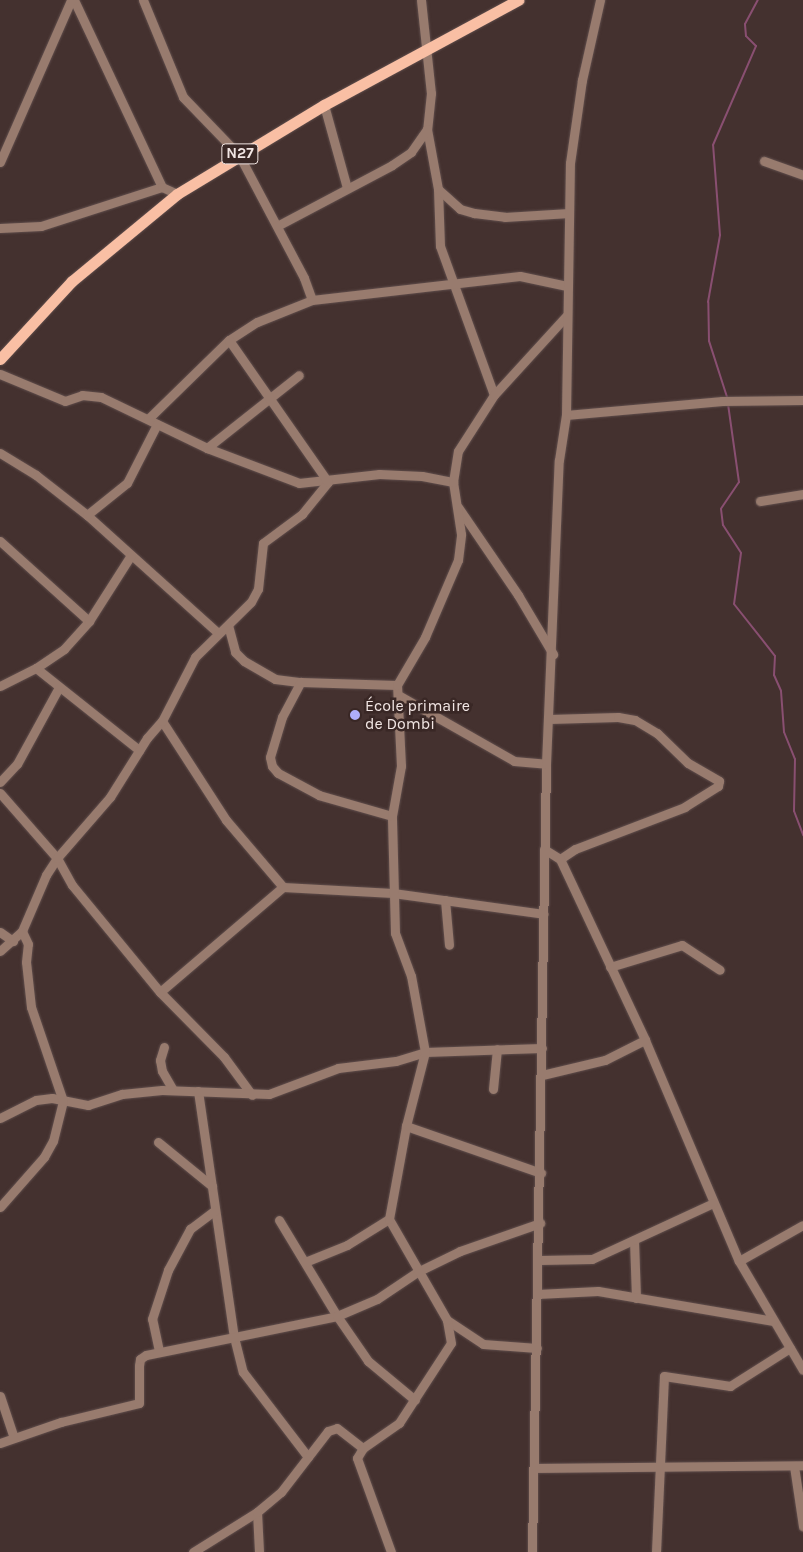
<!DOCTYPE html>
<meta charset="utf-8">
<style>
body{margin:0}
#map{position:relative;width:803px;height:1552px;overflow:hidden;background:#44312f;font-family:Karla,sans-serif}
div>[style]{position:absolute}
.stream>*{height:2px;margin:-1px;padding:0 1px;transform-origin:1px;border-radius:1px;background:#894f71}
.roads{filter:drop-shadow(0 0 1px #604e4c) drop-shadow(0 0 1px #604e4c)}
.minor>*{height:9px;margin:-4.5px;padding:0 4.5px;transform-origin:4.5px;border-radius:4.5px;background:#987b6e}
.major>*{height:11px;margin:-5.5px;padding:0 5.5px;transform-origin:5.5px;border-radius:5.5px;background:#f9bfa4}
.dots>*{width:14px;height:14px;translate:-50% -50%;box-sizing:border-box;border:2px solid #392725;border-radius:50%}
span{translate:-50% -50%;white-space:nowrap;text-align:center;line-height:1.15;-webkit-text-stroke:5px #392725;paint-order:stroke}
.shield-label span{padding:1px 4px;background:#392725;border:1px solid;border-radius:4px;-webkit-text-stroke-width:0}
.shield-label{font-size:15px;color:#f1e5e3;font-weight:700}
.poi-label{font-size:16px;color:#f1e5e3}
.left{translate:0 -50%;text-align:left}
</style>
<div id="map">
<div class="stream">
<i style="left:727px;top:397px;width:59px;rotate:-107.8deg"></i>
<i style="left:709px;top:341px;width:39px;rotate:-91deg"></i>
<i style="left:708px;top:302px;width:68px;rotate:-79.8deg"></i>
<i style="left:720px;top:235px;width:90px;rotate:-94.4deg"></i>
<i style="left:713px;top:145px;width:108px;rotate:-66.5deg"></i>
<i style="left:756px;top:46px;width:14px;rotate:-135deg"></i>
<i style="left:746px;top:36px;width:12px;rotate:-95deg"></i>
<i style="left:745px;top:24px;width:27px;rotate:-62deg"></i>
<i style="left:728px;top:404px;width:79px;rotate:82deg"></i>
<i style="left:739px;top:482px;width:32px;rotate:124deg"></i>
<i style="left:721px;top:509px;width:16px;rotate:83deg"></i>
<i style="left:723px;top:525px;width:33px;rotate:57deg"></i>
<i style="left:741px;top:553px;width:51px;rotate:97.8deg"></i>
<i style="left:734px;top:604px;width:66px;rotate:51.7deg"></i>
<i style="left:775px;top:656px;width:19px;rotate:93deg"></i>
<i style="left:774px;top:675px;width:17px;rotate:66deg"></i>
<i style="left:781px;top:691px;width:41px;rotate:85.8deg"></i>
<i style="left:784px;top:732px;width:29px;rotate:68deg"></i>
<i style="left:795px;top:759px;width:52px;rotate:91.1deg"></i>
<i style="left:794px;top:811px;width:26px;rotate:69deg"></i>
</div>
<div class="roads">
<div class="minor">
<i style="left:74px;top:0;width:207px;rotate:64.8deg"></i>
<i style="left:143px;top:0;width:105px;rotate:67.6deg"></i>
<i style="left:183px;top:97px;width:81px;rotate:46deg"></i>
<i style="left:239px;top:155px;width:139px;rotate:62.1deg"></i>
<i style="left:304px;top:278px;width:23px;rotate:70deg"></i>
<i style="left:421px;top:0;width:94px;rotate:83.9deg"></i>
<i style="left:431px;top:93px;width:36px;rotate:96deg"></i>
<i style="left:427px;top:129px;width:61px;rotate:79.6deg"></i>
<i style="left:438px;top:189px;width:57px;rotate:88deg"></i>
<i style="left:440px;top:246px;width:158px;rotate:70.1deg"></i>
<i style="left:324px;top:105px;width:86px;rotate:74.5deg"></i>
<i style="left:764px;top:161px;width:41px;rotate:19.7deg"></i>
<i style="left:0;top:162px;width:177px;rotate:-66.3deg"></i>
<i style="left:438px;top:189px;width:30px;rotate:42deg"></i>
<i style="left:460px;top:209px;width:15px;rotate:16deg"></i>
<i style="left:474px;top:213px;width:31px;rotate:7deg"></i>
<i style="left:505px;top:217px;width:64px;rotate:-3.6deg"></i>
<i style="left:277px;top:226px;width:130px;rotate:-27.9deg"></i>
<i style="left:392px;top:165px;width:23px;rotate:-34deg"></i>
<i style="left:411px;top:152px;width:28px;rotate:-55deg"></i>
<i style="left:0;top:228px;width:41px;rotate:-2.8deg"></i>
<i style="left:41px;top:226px;width:127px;rotate:-17.9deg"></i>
<i style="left:162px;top:187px;width:17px;rotate:25deg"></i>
<i style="left:0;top:374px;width:70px;rotate:22.6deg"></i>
<i style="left:65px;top:401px;width:18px;rotate:-19deg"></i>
<i style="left:82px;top:395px;width:19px;rotate:6deg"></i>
<i style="left:101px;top:397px;width:118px;rotate:25.7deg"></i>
<i style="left:207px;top:448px;width:98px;rotate:20.8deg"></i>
<i style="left:299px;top:483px;width:81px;rotate:-6.4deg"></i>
<i style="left:379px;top:474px;width:43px;rotate:2.7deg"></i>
<i style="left:422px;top:476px;width:32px;rotate:11deg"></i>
<i style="left:566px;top:415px;width:157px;rotate:-5.1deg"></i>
<i style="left:722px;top:401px;width:81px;rotate:-0.7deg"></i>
<i style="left:148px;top:419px;width:113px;rotate:-44.3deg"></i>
<i style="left:229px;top:340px;width:33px;rotate:-33deg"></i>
<i style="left:257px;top:322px;width:59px;rotate:-21.8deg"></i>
<i style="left:312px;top:300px;width:209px;rotate:-6.6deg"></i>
<i style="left:520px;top:276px;width:48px;rotate:12deg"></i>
<i style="left:207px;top:448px;width:117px;rotate:-38.4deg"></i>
<i style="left:0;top:453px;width:42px;rotate:31.4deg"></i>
<i style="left:36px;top:475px;width:65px;rotate:38.1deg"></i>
<i style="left:87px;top:515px;width:176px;rotate:42deg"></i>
<i style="left:760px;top:501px;width:44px;rotate:-9.2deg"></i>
<i style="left:458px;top:507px;width:107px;rotate:55.7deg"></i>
<i style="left:518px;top:595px;width:69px;rotate:59.3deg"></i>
<i style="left:87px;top:515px;width:51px;rotate:-38.7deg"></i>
<i style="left:127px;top:483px;width:66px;rotate:-63deg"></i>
<i style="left:0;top:541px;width:120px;rotate:42deg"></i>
<i style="left:228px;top:625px;width:28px;rotate:75deg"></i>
<i style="left:235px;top:652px;width:13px;rotate:45deg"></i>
<i style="left:244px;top:661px;width:36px;rotate:30deg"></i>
<i style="left:275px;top:679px;width:26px;rotate:7deg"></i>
<i style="left:36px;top:668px;width:132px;rotate:38.5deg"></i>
<i style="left:0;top:686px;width:40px;rotate:-26.6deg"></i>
<i style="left:36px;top:668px;width:34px;rotate:-34deg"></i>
<i style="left:64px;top:649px;width:38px;rotate:-48deg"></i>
<i style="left:89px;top:621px;width:78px;rotate:-57.5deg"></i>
<i style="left:398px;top:695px;width:133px;rotate:29.6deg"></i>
<i style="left:514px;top:761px;width:32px;rotate:5deg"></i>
<i style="left:549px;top:719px;width:69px;rotate:-1.7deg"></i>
<i style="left:618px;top:717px;width:17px;rotate:10deg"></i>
<i style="left:635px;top:720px;width:26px;rotate:31deg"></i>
<i style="left:657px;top:733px;width:43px;rotate:44.1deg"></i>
<i style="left:688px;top:763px;width:36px;rotate:30deg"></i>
<i style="left:719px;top:781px;width:5px;rotate:101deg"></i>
<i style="left:718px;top:786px;width:39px;rotate:148deg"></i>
<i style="left:685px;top:807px;width:118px;rotate:159.1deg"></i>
<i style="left:575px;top:849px;width:18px;rotate:146deg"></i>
<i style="left:162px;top:721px;width:118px;rotate:57.1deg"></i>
<i style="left:226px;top:820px;width:88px;rotate:49.6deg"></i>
<i style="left:0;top:782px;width:25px;rotate:-47deg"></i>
<i style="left:17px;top:764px;width:85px;rotate:-61.3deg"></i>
<i style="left:0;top:793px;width:86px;rotate:48.8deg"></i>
<i style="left:57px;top:858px;width:31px;rotate:61deg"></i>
<i style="left:72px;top:885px;width:139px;rotate:50.6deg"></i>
<i style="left:160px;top:992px;width:91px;rotate:45.4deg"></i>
<i style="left:224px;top:1057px;width:47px;rotate:53.6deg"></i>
<i style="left:392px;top:816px;width:76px;rotate:-164deg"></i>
<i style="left:319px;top:795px;width:47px;rotate:-151.8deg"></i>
<i style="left:278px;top:773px;width:9px;rotate:-131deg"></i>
<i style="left:272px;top:766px;width:9px;rotate:-103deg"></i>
<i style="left:270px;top:757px;width:42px;rotate:-73.3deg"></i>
<i style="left:282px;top:717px;width:40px;rotate:-62deg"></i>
<i style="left:301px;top:682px;width:96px;rotate:1.8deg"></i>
<i style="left:544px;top:849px;width:19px;rotate:32deg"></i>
<i style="left:560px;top:859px;width:200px;rotate:64.8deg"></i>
<i style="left:645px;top:1040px;width:240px;rotate:67deg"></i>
<i style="left:739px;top:1261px;width:126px;rotate:59.6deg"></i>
<i style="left:445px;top:900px;width:45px;rotate:84.9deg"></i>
<i style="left:0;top:932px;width:16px;rotate:35deg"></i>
<i style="left:0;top:951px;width:30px;rotate:-42deg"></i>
<i style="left:22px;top:931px;width:61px;rotate:-66.8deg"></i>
<i style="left:46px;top:875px;width:20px;rotate:-57deg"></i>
<i style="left:57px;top:858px;width:81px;rotate:-49deg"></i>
<i style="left:110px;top:797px;width:70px;rotate:-57.9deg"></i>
<i style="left:147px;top:738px;width:23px;rotate:-49deg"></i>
<i style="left:162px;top:721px;width:72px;rotate:-62.7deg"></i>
<i style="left:195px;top:657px;width:78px;rotate:-44.5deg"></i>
<i style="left:251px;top:602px;width:15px;rotate:-62deg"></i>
<i style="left:258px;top:589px;width:46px;rotate:-83.8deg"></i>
<i style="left:263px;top:543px;width:49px;rotate:-36.6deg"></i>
<i style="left:302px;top:514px;width:41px;rotate:-50.9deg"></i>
<i style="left:328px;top:482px;width:173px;rotate:-124.9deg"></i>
<i style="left:610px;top:967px;width:75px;rotate:-17deg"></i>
<i style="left:682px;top:945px;width:45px;rotate:33.3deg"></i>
<i style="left:160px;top:992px;width:162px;rotate:-40.5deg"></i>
<i style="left:283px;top:887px;width:110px;rotate:3.1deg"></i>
<i style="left:393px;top:893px;width:152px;rotate:7.9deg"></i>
<i style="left:164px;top:1047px;width:14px;rotate:107deg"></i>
<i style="left:160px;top:1060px;width:11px;rotate:80deg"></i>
<i style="left:162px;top:1071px;width:22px;rotate:60deg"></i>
<i style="left:542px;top:1075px;width:65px;rotate:-13.4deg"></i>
<i style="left:605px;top:1060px;width:45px;rotate:-26.6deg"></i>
<i style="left:493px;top:1089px;width:40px;rotate:-84.3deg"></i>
<i style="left:198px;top:1091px;width:249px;rotate:81.7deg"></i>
<i style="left:234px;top:1337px;width:36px;rotate:76deg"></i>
<i style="left:243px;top:1372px;width:107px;rotate:52.6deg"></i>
<i style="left:0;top:1118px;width:40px;rotate:-26.6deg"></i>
<i style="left:36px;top:1100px;width:16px;rotate:-7deg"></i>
<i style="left:52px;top:1098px;width:37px;rotate:11deg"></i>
<i style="left:88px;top:1105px;width:36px;rotate:-18deg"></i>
<i style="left:122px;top:1094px;width:40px;rotate:-5.7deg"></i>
<i style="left:162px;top:1090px;width:107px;rotate:2.1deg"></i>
<i style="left:269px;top:1094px;width:74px;rotate:-20.6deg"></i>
<i style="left:338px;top:1068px;width:58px;rotate:-6.9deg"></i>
<i style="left:396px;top:1061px;width:30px;rotate:-17deg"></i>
<i style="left:425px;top:1052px;width:117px;rotate:-2deg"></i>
<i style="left:406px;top:1126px;width:143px;rotate:19.2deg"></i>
<i style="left:158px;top:1142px;width:70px;rotate:39.2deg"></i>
<i style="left:0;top:1207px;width:67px;rotate:-48.7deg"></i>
<i style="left:44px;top:1157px;width:18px;rotate:-61deg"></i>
<i style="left:53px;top:1141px;width:41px;rotate:-76deg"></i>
<i style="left:63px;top:1101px;width:99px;rotate:-108.8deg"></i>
<i style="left:31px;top:1007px;width:45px;rotate:-96.3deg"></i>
<i style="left:26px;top:962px;width:18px;rotate:-84deg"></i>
<i style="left:28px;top:944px;width:14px;rotate:-115deg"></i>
<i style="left:279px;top:1220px;width:112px;rotate:58.9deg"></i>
<i style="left:337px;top:1316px;width:55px;rotate:55.4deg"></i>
<i style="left:368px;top:1361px;width:61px;rotate:39.7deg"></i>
<i style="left:634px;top:1240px;width:58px;rotate:88deg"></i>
<i style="left:540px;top:1260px;width:52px;rotate:-1.1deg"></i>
<i style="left:592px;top:1259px;width:133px;rotate:-24.8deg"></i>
<i style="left:739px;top:1261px;width:73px;rotate:-29.4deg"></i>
<i style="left:305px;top:1262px;width:45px;rotate:-22deg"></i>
<i style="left:347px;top:1245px;width:49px;rotate:-31.8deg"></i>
<i style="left:537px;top:1294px;width:61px;rotate:-2.8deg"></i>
<i style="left:598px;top:1291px;width:178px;rotate:9.7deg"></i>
<i style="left:447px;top:1320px;width:43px;rotate:33.7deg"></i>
<i style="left:483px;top:1344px;width:54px;rotate:4.2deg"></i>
<i style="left:159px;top:1351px;width:33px;rotate:-102deg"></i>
<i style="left:152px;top:1319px;width:52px;rotate:-71.9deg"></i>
<i style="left:168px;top:1270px;width:47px;rotate:-61.8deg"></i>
<i style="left:190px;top:1229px;width:31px;rotate:-37deg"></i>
<i style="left:0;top:1396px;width:44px;rotate:71.6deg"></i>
<i style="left:0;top:1443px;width:65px;rotate:-19deg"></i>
<i style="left:61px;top:1422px;width:80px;rotate:-13.7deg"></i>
<i style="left:139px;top:1403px;width:37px;rotate:-90deg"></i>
<i style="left:139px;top:1366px;width:7px;rotate:-82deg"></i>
<i style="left:140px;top:1359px;width:7px;rotate:-34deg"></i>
<i style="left:146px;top:1355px;width:195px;rotate:-11.5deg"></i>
<i style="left:337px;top:1316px;width:43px;rotate:-23deg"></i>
<i style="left:377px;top:1299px;width:48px;rotate:-34deg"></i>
<i style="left:417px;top:1272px;width:48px;rotate:-26deg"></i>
<i style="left:460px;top:1251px;width:85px;rotate:-19.3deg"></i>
<i style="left:794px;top:1466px;width:61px;rotate:81.5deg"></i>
<i style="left:535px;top:1468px;width:268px;rotate:-0.6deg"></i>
<i style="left:257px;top:1512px;width:40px;rotate:87.1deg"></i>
<i style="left:193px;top:1552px;width:75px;rotate:-32deg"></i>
<i style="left:257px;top:1512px;width:31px;rotate:-40deg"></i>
<i style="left:281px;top:1492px;width:77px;rotate:-52.4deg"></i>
<i style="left:328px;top:1431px;width:9px;rotate:-18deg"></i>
<i style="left:337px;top:1428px;width:33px;rotate:38deg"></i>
<i style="left:391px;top:1552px;width:100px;rotate:-109.9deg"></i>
<i style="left:357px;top:1458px;width:12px;rotate:-59deg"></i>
<i style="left:363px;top:1448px;width:44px;rotate:-34.8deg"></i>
<i style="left:399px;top:1423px;width:95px;rotate:-57deg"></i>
<i style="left:451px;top:1343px;width:23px;rotate:-100deg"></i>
<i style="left:447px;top:1320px;width:116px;rotate:-119.9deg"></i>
<i style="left:389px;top:1219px;width:95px;rotate:-79.6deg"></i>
<i style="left:406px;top:1126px;width:76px;rotate:-75.6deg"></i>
<i style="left:425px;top:1052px;width:77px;rotate:-100.4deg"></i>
<i style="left:411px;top:976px;width:46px;rotate:-110.4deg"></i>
<i style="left:395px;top:933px;width:117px;rotate:-91.5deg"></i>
<i style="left:392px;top:816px;width:51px;rotate:-79.8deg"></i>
<i style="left:401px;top:766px;width:81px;rotate:-92.8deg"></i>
<i style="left:397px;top:685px;width:56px;rotate:-59.7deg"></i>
<i style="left:425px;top:637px;width:84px;rotate:-66.8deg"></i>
<i style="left:458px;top:560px;width:26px;rotate:-83deg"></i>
<i style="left:461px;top:534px;width:53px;rotate:-98.7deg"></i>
<i style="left:453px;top:482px;width:31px;rotate:-81deg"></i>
<i style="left:458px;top:451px;width:67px;rotate:-57.3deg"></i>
<i style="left:494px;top:395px;width:108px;rotate:-47.6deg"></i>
<i style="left:532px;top:1552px;width:788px;rotate:-88.98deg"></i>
<i style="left:546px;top:764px;width:304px;rotate:-87.6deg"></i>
<i style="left:559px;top:460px;width:46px;rotate:-81.2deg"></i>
<i style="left:566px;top:415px;width:252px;rotate:-89.1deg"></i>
<i style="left:570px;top:163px;width:84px;rotate:-81.8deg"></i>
<i style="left:582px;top:80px;width:82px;rotate:-77.3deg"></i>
<i style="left:656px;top:1552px;width:176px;rotate:-87.4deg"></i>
<i style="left:664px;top:1376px;width:67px;rotate:8.6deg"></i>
<i style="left:730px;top:1386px;width:71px;rotate:-32.3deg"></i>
</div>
<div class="major">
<i style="left:0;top:359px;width:106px;rotate:-47.3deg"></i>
<i style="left:72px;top:281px;width:136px;rotate:-39.6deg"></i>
<i style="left:177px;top:194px;width:172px;rotate:-31.2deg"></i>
<i style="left:324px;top:105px;width:221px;rotate:-28.4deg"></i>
</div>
</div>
<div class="dots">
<i style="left:355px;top:715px;background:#afaefa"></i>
</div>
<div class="shield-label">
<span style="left:240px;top:154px">N27</span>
</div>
<div class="poi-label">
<span class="left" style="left:365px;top:715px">École primaire<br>de Dombi</span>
</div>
</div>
